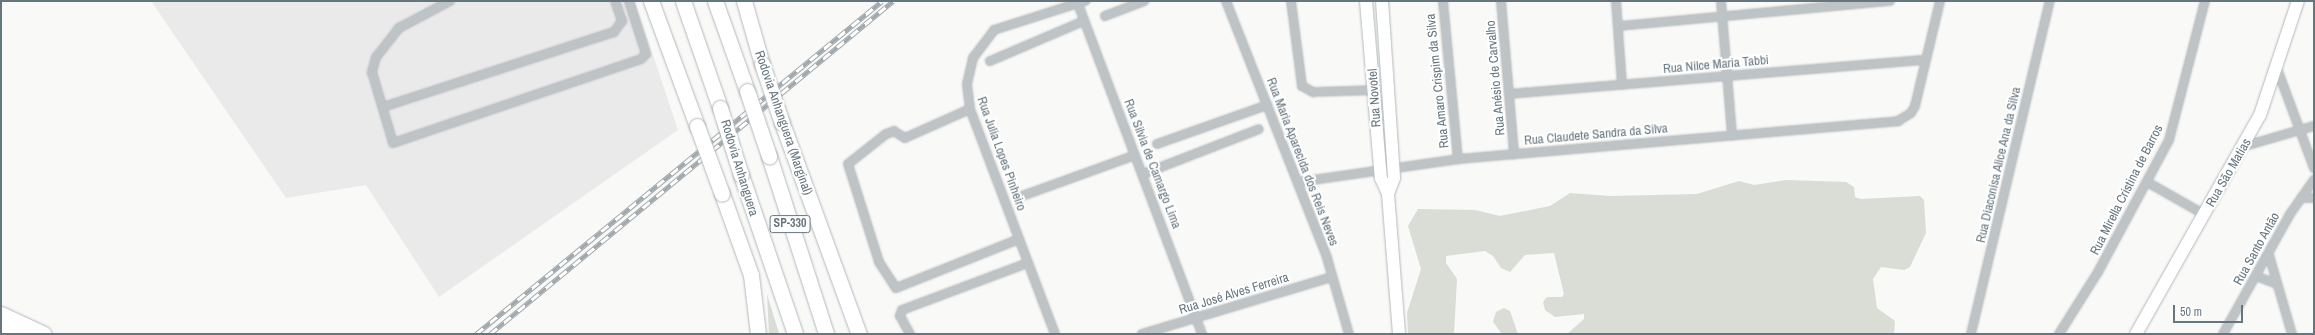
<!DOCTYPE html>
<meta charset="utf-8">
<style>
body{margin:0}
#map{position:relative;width:2315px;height:335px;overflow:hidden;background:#f9f9f7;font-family:"Archivo Narrow",sans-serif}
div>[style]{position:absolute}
.built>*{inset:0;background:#eaeaea}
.green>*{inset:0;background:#d9ddd6}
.roads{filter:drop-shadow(0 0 1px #b3b9bd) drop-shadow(0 0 1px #b3b9bd)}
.street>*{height:8px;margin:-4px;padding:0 4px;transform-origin:4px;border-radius:4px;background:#bec3c6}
.secondary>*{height:12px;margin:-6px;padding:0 6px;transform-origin:6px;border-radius:6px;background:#fff}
.highway>*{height:15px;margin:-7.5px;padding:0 7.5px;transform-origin:7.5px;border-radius:7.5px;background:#fff}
.rail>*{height:4.5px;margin-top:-2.25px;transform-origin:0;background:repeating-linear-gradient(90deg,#fff 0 9px,#a0a8ac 0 18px);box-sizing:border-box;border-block:1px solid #a0a8ac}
.bridges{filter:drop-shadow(0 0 1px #b4b8bb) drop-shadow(0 0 1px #b4b8bb)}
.highway-bridge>*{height:15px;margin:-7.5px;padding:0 7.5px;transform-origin:7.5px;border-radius:7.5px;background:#fff}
span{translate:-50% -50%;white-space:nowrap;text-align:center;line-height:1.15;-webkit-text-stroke:4px #fff;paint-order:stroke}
.shield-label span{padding:1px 3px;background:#fff;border:1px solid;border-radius:3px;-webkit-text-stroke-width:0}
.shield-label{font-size:12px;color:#66767f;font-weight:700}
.street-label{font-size:13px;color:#66767f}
.frame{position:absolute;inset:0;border:2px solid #66767f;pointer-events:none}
.scale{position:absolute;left:2173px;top:305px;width:70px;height:18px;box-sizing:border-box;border:2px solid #66767f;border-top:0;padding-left:5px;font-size:12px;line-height:14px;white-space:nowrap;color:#66767f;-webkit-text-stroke:3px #fff;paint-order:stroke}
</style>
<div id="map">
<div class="built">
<i style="clip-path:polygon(151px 1px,635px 1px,678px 130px,439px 297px,366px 185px,286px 198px)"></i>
</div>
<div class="green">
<i style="clip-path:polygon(1786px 180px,1846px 182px,1854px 187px,1855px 197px,1861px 199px,1920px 196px,1924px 200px,1926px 233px,1910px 267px,1904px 270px,1881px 267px,1873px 279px,1877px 308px,1895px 321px,1894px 334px,1567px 334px,1584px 319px,1584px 314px,1555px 317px,1545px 310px,1543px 302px,1547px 297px,1562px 297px,1564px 294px,1554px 253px,1525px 255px,1510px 272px,1501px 268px,1493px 256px,1485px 251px,1446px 256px,1446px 263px,1457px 279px,1454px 334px,1408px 334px,1407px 313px,1421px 269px,1408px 226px,1418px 209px,1475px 210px,1500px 216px,1550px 206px,1570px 193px,1610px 196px,1697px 194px,1739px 181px,1754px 185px)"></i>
<i style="clip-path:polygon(767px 294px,778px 330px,779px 334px,769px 334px)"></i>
<i style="clip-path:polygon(1504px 308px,1510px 311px,1518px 334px,1502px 334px,1493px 322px,1496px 312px)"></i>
</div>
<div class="roads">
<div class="street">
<i style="left:450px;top:1px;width:58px;rotate:152.1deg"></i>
<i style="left:399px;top:28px;width:37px;rotate:128deg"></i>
<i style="left:376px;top:57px;width:16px;rotate:105deg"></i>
<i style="left:372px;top:72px;width:74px;rotate:73.5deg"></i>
<i style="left:393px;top:143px;width:262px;rotate:-18.7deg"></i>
<i style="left:641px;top:59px;width:7px;rotate:-45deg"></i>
<i style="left:646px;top:54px;width:56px;rotate:-107.8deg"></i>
<i style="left:1226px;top:1px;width:276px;rotate:68.5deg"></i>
<i style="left:1327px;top:258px;width:79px;rotate:73.9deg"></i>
<i style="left:1291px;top:1px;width:86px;rotate:82.6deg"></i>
<i style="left:1302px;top:86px;width:13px;rotate:29deg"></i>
<i style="left:1313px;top:92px;width:62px;rotate:-1.8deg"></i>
<i style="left:1443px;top:1px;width:159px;rotate:84.6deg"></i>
<i style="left:1501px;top:1px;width:154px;rotate:85.1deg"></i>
<i style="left:1616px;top:1px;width:84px;rotate:85.9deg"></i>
<i style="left:1721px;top:1px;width:135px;rotate:85.3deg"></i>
<i style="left:1078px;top:4px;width:353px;rotate:69.4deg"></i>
<i style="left:1105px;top:16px;width:42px;rotate:-21deg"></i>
<i style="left:1619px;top:26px;width:272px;rotate:-5.3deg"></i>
<i style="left:990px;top:61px;width:102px;rotate:-23.1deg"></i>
<i style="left:2276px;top:66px;width:109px;rotate:69.6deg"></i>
<i style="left:1509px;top:94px;width:417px;rotate:-4.7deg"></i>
<i style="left:383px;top:107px;width:243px;rotate:-18deg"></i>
<i style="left:614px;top:32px;width:14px;rotate:-54deg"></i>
<i style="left:622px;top:21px;width:21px;rotate:-109deg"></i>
<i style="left:970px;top:109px;width:71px;rotate:156deg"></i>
<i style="left:905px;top:138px;width:13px;rotate:-148deg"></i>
<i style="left:894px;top:131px;width:9px;rotate:159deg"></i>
<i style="left:886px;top:134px;width:48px;rotate:141.7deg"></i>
<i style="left:848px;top:164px;width:103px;rotate:72.4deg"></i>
<i style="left:879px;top:262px;width:31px;rotate:57deg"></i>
<i style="left:896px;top:288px;width:132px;rotate:-21.7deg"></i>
<i style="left:1157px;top:144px;width:117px;rotate:-19.5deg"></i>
<i style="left:2245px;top:146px;width:72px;rotate:-16.2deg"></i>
<i style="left:1143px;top:174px;width:124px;rotate:-21.2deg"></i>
<i style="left:1299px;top:182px;width:161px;rotate:-8.2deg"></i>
<i style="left:1458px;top:159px;width:442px;rotate:-4.9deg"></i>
<i style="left:1898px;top:121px;width:15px;rotate:-32deg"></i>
<i style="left:1911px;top:113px;width:8px;rotate:-60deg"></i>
<i style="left:1915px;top:106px;width:108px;rotate:-76.6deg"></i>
<i style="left:2147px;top:182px;width:67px;rotate:29.6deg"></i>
<i style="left:1022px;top:196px;width:120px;rotate:-19.9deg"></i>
<i style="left:2301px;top:198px;width:13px"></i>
<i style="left:2269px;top:255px;width:82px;rotate:73.8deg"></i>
<i style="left:2256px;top:276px;width:22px;rotate:21deg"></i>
<i style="left:910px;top:334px;width:21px;rotate:-119deg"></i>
<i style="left:900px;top:316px;width:6px;rotate:-72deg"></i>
<i style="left:902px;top:310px;width:134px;rotate:-20.5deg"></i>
<i style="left:1055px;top:334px;width:241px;rotate:-110.7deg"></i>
<i style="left:970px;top:109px;width:25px;rotate:-97deg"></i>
<i style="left:967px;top:84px;width:27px;rotate:-77deg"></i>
<i style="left:973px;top:58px;width:35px;rotate:-53deg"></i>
<i style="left:994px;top:30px;width:96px;rotate:-17.7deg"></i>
<i style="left:1142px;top:334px;width:198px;rotate:-16.7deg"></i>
<i style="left:1971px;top:334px;width:342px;rotate:-76.7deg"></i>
<i style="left:2059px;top:334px;width:73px;rotate:-57.8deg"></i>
<i style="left:2098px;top:272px;width:150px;rotate:-61.7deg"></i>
<i style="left:2169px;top:140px;width:144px;rotate:-75.5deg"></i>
<i style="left:2223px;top:334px;width:137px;rotate:-60.8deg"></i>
<i style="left:2290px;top:214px;width:42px;rotate:-54.8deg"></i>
</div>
<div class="secondary">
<i style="left:1366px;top:1px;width:178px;rotate:85.2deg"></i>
<i style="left:1381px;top:178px;width:17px;rotate:66deg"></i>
<i style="left:1388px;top:194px;width:140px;rotate:85.5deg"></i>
<i style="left:1382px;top:1px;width:177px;rotate:86.1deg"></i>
<i style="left:1394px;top:178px;width:17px;rotate:111deg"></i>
<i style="left:2136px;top:334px;width:252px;rotate:-60.5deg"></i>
<i style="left:2260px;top:115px;width:120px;rotate:-71.6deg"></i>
</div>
<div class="highway">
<i style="left:651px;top:1px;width:133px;rotate:69.8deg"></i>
<i style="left:683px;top:1px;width:113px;rotate:70.9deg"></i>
<i style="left:715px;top:1px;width:96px;rotate:70.4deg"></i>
<i style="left:744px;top:1px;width:66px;rotate:74.1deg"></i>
<i style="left:782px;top:123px;width:225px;rotate:70deg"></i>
<i style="left:769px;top:156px;width:187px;rotate:72.2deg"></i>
<i style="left:741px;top:175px;width:168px;rotate:71.2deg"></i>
<i style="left:722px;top:194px;width:86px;rotate:70.3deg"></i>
<i style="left:751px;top:275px;width:59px;rotate:83.2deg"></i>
<i style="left:1px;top:314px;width:47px;rotate:24.9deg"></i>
<i style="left:1px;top:327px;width:17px;rotate:25deg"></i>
</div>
</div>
<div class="rail">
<i style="left:476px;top:334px;width:525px;rotate:-39.36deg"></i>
<i style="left:490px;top:334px;width:523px;rotate:-39.57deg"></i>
</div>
<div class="bridges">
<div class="highway-bridge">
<i style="left:762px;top:64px;width:62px;rotate:71.3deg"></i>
<i style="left:747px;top:91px;width:69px;rotate:71.3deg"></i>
<i style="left:720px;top:108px;width:70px;rotate:72.6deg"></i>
<i style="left:697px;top:126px;width:72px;rotate:69.8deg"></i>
</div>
</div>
<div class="shield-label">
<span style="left:790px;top:224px">SP-330</span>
</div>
<div class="street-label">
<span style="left:1716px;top:65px;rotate:-5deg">Rua Nilce Maria Tabbi</span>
<span style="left:1496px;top:78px;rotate:-95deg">Rua Anésio de Carvalho</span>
<span style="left:1438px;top:81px;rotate:-96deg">Rua Amaro Crispim da Silva</span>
<span style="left:1375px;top:98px;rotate:-94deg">Rua Novotel</span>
<span style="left:783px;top:123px;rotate:71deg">Rodovia Anhanguera (Marginal)</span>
<span style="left:1596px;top:135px;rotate:-5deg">Rua Claudete Sandra da Silva</span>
<span style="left:1001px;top:154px;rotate:70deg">Rua Julia Lopes Pinheiro</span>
<span style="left:1302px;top:162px;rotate:69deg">Rua Maria Aparecida dos Reis Neves</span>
<span style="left:1152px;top:164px;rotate:69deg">Rua Silvia de Camargo Lima</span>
<span style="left:1999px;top:165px;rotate:-77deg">Rua Diaconisa Alice Ana da Silva</span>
<span style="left:739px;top:168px;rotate:73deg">Rodovia Anhanguera</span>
<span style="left:2229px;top:173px;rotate:-60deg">Rua São Matias</span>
<span style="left:2127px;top:190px;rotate:-63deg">Rua Mirella Cristina de Barros</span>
<span style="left:2257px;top:249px;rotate:-61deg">Rua Santo Antão</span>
<span style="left:1234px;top:294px;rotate:-17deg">Rua José Alves Ferreira</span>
</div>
<div class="frame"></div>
<div class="scale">50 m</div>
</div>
